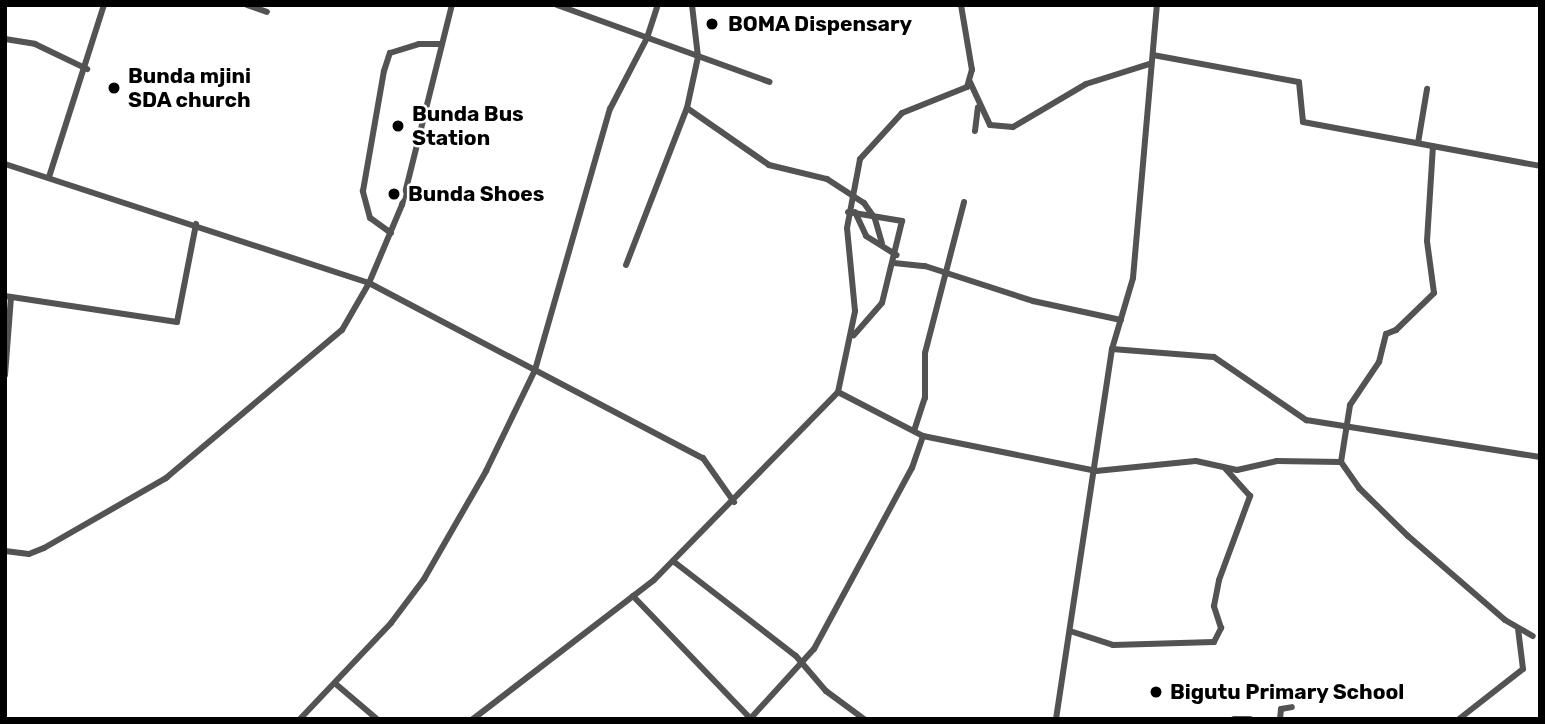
<!DOCTYPE html>
<style>
body{margin:0}
#map{position:relative;width:1545px;height:724px;overflow:hidden;background:#fff;font-family:Rubik,sans-serif}
div>[style]{position:absolute}
.minor>*{height:6px;margin:-3px;padding:0 3px;transform-origin:3px;border-radius:3px;background:#535353}
.dots>*{width:19px;height:19px;translate:-50% -50%;box-sizing:border-box;border:4px solid #fff;border-radius:50%}
span{translate:-50% -50%;white-space:nowrap;text-align:center;line-height:1.15;-webkit-text-stroke:5px #fff;paint-order:stroke}
.poi-label{font-size:21px;color:#000;font-weight:700}
.left{translate:0 -50%;text-align:left}
.frame{position:absolute;inset:0;border:7px solid #000;pointer-events:none}
</style>
<div id="map">
<div class="minor">
<i style="left:247px;top:5px;width:21px;rotate:19deg"></i>
<i style="left:557px;top:5px;width:226px;rotate:19.9deg"></i>
<i style="left:692px;top:5px;width:52px;rotate:83.4deg"></i>
<i style="left:698px;top:57px;width:52px;rotate:102.2deg"></i>
<i style="left:687px;top:108px;width:100px;rotate:34.8deg"></i>
<i style="left:769px;top:165px;width:60px;rotate:13.6deg"></i>
<i style="left:827px;top:179px;width:44px;rotate:33deg"></i>
<i style="left:864px;top:203px;width:19px;rotate:55deg"></i>
<i style="left:875px;top:219px;width:25px;rotate:74deg"></i>
<i style="left:5px;top:39px;width:30px;rotate:9deg"></i>
<i style="left:35px;top:44px;width:58px;rotate:25.7deg"></i>
<i style="left:1153px;top:55px;width:148px;rotate:10.5deg"></i>
<i style="left:1299px;top:82px;width:40px;rotate:84.3deg"></i>
<i style="left:1303px;top:122px;width:241px;rotate:10.5deg"></i>
<i style="left:970px;top:82px;width:47px;rotate:65.1deg"></i>
<i style="left:990px;top:125px;width:23px;rotate:5deg"></i>
<i style="left:1013px;top:127px;width:85px;rotate:-30.5deg"></i>
<i style="left:1086px;top:84px;width:66px;rotate:-17.6deg"></i>
<i style="left:975px;top:131px;width:24px;rotate:-83deg"></i>
<i style="left:1418px;top:143px;width:55px;rotate:-80.5deg"></i>
<i style="left:5px;top:164px;width:383px;rotate:18.1deg"></i>
<i style="left:369px;top:283px;width:377px;rotate:27.7deg"></i>
<i style="left:703px;top:458px;width:54px;rotate:54.8deg"></i>
<i style="left:49px;top:177px;width:181px;rotate:-72.3deg"></i>
<i style="left:848px;top:212px;width:55px;rotate:9.5deg"></i>
<i style="left:902px;top:221px;width:84px;rotate:103.7deg"></i>
<i style="left:882px;top:303px;width:43px;rotate:131.2deg"></i>
<i style="left:855px;top:212px;width:26px;rotate:65deg"></i>
<i style="left:866px;top:236px;width:36px;rotate:32deg"></i>
<i style="left:391px;top:233px;width:26px;rotate:-144deg"></i>
<i style="left:370px;top:218px;width:28px;rotate:-105deg"></i>
<i style="left:363px;top:191px;width:122px;rotate:-80.1deg"></i>
<i style="left:384px;top:71px;width:19px;rotate:-72deg"></i>
<i style="left:390px;top:53px;width:30px;rotate:-17deg"></i>
<i style="left:419px;top:44px;width:23px"></i>
<i style="left:894px;top:263px;width:31px;rotate:6deg"></i>
<i style="left:925px;top:266px;width:114px;rotate:18deg"></i>
<i style="left:1033px;top:301px;width:90px;rotate:12.2deg"></i>
<i style="left:626px;top:265px;width:168px;rotate:-68.8deg"></i>
<i style="left:5px;top:296px;width:174px;rotate:8.6deg"></i>
<i style="left:177px;top:322px;width:100px;rotate:-79deg"></i>
<i style="left:1112px;top:349px;width:102px;rotate:4.5deg"></i>
<i style="left:1214px;top:357px;width:112px;rotate:34.4deg"></i>
<i style="left:1306px;top:420px;width:237px;rotate:9deg"></i>
<i style="left:5px;top:375px;width:78px;rotate:-85.6deg"></i>
<i style="left:838px;top:392px;width:96px;rotate:27.4deg"></i>
<i style="left:923px;top:436px;width:177px;rotate:11.4deg"></i>
<i style="left:1096px;top:471px;width:100px;rotate:-5.7deg"></i>
<i style="left:1196px;top:461px;width:42px;rotate:12.4deg"></i>
<i style="left:1237px;top:470px;width:41px;rotate:-12.7deg"></i>
<i style="left:1277px;top:461px;width:64px;rotate:0.9deg"></i>
<i style="left:1341px;top:462px;width:32px;rotate:55deg"></i>
<i style="left:1359px;top:488px;width:69px;rotate:44.4deg"></i>
<i style="left:1408px;top:536px;width:128px;rotate:40.9deg"></i>
<i style="left:1505px;top:620px;width:32px;rotate:30deg"></i>
<i style="left:914px;top:431px;width:35px;rotate:-72deg"></i>
<i style="left:925px;top:398px;width:45px;rotate:-90deg"></i>
<i style="left:925px;top:353px;width:156px;rotate:-75.5deg"></i>
<i style="left:1341px;top:462px;width:58px;rotate:-81deg"></i>
<i style="left:1350px;top:405px;width:52px;rotate:-56deg"></i>
<i style="left:1379px;top:362px;width:29px;rotate:-76deg"></i>
<i style="left:1386px;top:334px;width:11px;rotate:-22deg"></i>
<i style="left:1396px;top:330px;width:53px;rotate:-44.2deg"></i>
<i style="left:1434px;top:293px;width:52px;rotate:-97.7deg"></i>
<i style="left:1427px;top:241px;width:95px;rotate:-86.4deg"></i>
<i style="left:5px;top:551px;width:24px;rotate:7deg"></i>
<i style="left:29px;top:554px;width:16px;rotate:-22deg"></i>
<i style="left:44px;top:548px;width:141px;rotate:-29.8deg"></i>
<i style="left:166px;top:478px;width:230px;rotate:-40.1deg"></i>
<i style="left:342px;top:330px;width:54px;rotate:-60.1deg"></i>
<i style="left:369px;top:283px;width:85px;rotate:-67.1deg"></i>
<i style="left:402px;top:205px;width:206px;rotate:-76deg"></i>
<i style="left:673px;top:561px;width:155px;rotate:37.7deg"></i>
<i style="left:796px;top:656px;width:46px;rotate:49.4deg"></i>
<i style="left:826px;top:691px;width:47px;rotate:36.4deg"></i>
<i style="left:633px;top:596px;width:169px;rotate:46.2deg"></i>
<i style="left:1070px;top:631px;width:45px;rotate:18deg"></i>
<i style="left:1113px;top:645px;width:101px;rotate:-1.7deg"></i>
<i style="left:1214px;top:642px;width:16px;rotate:-63deg"></i>
<i style="left:1221px;top:628px;width:23px;rotate:-108deg"></i>
<i style="left:1214px;top:606px;width:26px;rotate:-79deg"></i>
<i style="left:1219px;top:580px;width:90px;rotate:-69.7deg"></i>
<i style="left:1250px;top:496px;width:36px;rotate:-132deg"></i>
<i style="left:337px;top:685px;width:52px;rotate:40.4deg"></i>
<i style="left:300px;top:719px;width:132px;rotate:-46.5deg"></i>
<i style="left:391px;top:623px;width:55px;rotate:-53.1deg"></i>
<i style="left:424px;top:579px;width:125px;rotate:-60.1deg"></i>
<i style="left:486px;top:471px;width:112px;rotate:-64.1deg"></i>
<i style="left:535px;top:370px;width:272px;rotate:-74deg"></i>
<i style="left:610px;top:109px;width:80px;rotate:-62.5deg"></i>
<i style="left:647px;top:38px;width:35px;rotate:-72deg"></i>
<i style="left:473px;top:719px;width:228px;rotate:-37.5deg"></i>
<i style="left:654px;top:580px;width:263px;rotate:-45.6deg"></i>
<i style="left:838px;top:392px;width:83px;rotate:-78.1deg"></i>
<i style="left:855px;top:311px;width:83px;rotate:-95.5deg"></i>
<i style="left:847px;top:228px;width:70px;rotate:-79.3deg"></i>
<i style="left:860px;top:159px;width:62px;rotate:-47.6deg"></i>
<i style="left:902px;top:113px;width:70px;rotate:-21.8deg"></i>
<i style="left:967px;top:87px;width:18px;rotate:-74deg"></i>
<i style="left:972px;top:70px;width:66px;rotate:-99.6deg"></i>
<i style="left:750px;top:719px;width:95px;rotate:-47.6deg"></i>
<i style="left:814px;top:649px;width:206px;rotate:-61.6deg"></i>
<i style="left:912px;top:468px;width:34px;rotate:-71deg"></i>
<i style="left:1056px;top:719px;width:374px;rotate:-81.4deg"></i>
<i style="left:1112px;top:349px;width:74px;rotate:-73.5deg"></i>
<i style="left:1133px;top:278px;width:274px;rotate:-85deg"></i>
<i style="left:1234px;top:719px;width:16px"></i>
<i style="left:1280px;top:719px;width:10px;rotate:-84deg"></i>
<i style="left:1281px;top:709px;width:11px;rotate:-10deg"></i>
<i style="left:1459px;top:719px;width:81px;rotate:-38deg"></i>
<i style="left:1523px;top:669px;width:39px;rotate:-97deg"></i>
</div>
<div class="dots">
<i style="left:712px;top:24px;background:#000"></i>
<i style="left:114px;top:88px;background:#000"></i>
<i style="left:398px;top:126px;background:#000"></i>
<i style="left:394px;top:194px;background:#000"></i>
<i style="left:1156px;top:692px;background:#000"></i>
</div>
<div class="poi-label">
<span class="left" style="left:728px;top:24px">BOMA Dispensary</span>
<span class="left" style="left:128px;top:88px">Bunda mjini<br>SDA church</span>
<span class="left" style="left:412px;top:126px">Bunda Bus<br>Station</span>
<span class="left" style="left:408px;top:194px">Bunda Shoes</span>
<span class="left" style="left:1170px;top:692px">Bigutu Primary School</span>
</div>
<div class="frame"></div>
</div>
